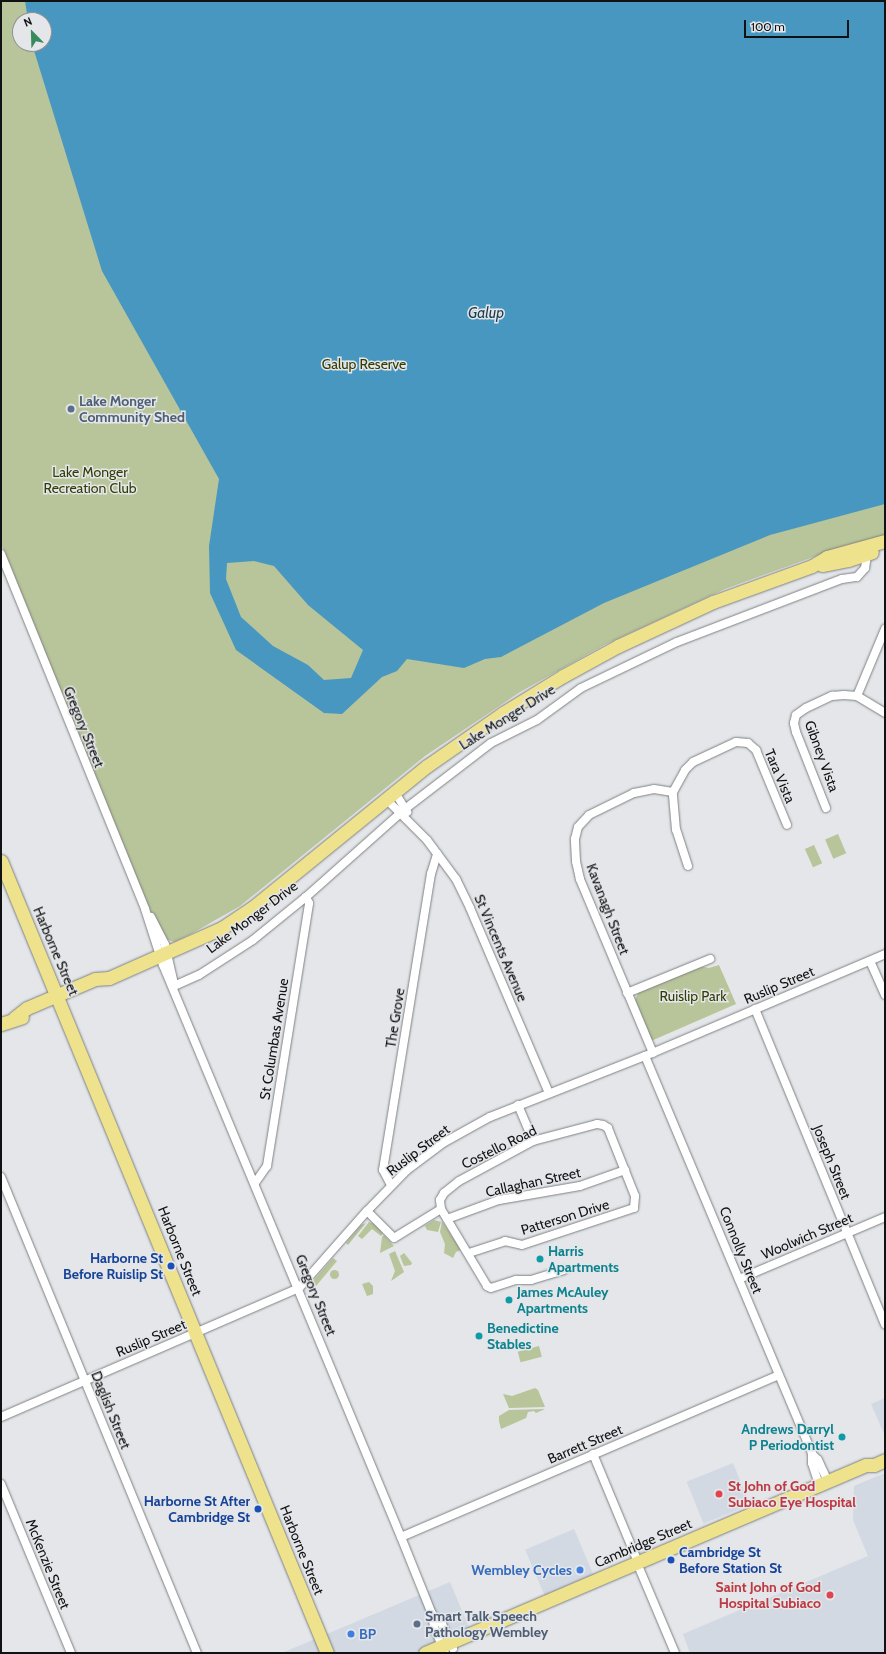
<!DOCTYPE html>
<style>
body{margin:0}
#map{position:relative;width:886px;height:1654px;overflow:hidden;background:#e4e6e9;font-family:Cabin,sans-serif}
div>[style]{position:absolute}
.built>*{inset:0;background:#d2d9e2;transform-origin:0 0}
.green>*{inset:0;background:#b8c499;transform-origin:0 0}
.round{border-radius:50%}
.water>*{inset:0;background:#4797c0}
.roads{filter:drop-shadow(0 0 1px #7e8083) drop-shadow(0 0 1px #7e8083)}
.street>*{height:8px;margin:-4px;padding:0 4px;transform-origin:4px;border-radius:4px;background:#fff}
.primary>*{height:13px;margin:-6.5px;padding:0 6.5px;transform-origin:6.5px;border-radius:6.5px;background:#efe28c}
.dots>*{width:11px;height:11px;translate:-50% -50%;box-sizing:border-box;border:2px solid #e4e6e9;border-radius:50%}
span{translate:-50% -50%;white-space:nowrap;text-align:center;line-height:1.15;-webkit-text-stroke:3px #e4e6e9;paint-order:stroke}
.park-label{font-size:14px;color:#323d04}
.service-label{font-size:14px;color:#4e5e75;font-weight:700}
.left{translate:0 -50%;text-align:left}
.street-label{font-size:14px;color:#111213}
.culture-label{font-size:14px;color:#0d838f;font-weight:700}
.right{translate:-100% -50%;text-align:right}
.transit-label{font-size:14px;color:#164399;font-weight:700}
.health-label{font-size:14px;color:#be3a42;font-weight:700}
.shop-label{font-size:14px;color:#366cbe;font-weight:700}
.water-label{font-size:15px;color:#183b4d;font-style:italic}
.frame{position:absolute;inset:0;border:2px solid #111213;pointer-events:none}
.north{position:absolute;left:12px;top:12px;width:40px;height:40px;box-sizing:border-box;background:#e4e6e9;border:1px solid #909193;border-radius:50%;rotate:337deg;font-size:11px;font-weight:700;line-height:16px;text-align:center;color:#111213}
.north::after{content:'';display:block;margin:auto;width:14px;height:18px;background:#378a5d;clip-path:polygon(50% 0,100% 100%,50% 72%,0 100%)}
.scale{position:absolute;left:744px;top:20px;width:105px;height:18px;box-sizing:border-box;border:2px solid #111213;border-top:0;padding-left:5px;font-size:12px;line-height:14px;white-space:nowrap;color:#111213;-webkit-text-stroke:3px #e4e6e9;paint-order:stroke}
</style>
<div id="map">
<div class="built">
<i style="clip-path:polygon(885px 1398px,885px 1436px,871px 1404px)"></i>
<i style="left:733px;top:1463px;width:45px;height:50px;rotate:68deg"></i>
<i style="clip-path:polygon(885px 1473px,885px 1653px,690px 1653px,683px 1634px,868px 1556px,853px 1520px,854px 1486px)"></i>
<i style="left:574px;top:1529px;width:60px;height:53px;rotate:67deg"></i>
<i style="clip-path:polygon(450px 1582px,473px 1637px,435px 1653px,282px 1653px)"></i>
</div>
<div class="green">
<i style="clip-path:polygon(evenodd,1px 1px,885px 1px,885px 537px,816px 556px,725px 589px,604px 645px,520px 692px,425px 756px,240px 906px,191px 934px,174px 942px,165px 939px,148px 907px,1px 544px,1px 1px,20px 20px,44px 20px,44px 44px,20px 44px,20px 20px)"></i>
<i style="left:838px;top:834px;width:21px;height:14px;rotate:67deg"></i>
<i style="left:814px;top:845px;width:20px;height:10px;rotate:66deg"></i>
<i style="clip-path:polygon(719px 965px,736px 1004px,651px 1041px,635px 1000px,638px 993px,699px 966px,709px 968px)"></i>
<i style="clip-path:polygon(434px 1220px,441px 1222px,438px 1232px,427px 1230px,425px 1226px,421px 1228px)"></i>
<i style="clip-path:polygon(442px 1221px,461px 1250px,456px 1252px,453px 1258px,444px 1253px,445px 1244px,440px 1232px)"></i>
<i style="clip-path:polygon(369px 1222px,375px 1224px,383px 1233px,381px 1236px,372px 1229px,362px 1239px,358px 1236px)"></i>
<i style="clip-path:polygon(366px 1223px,348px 1245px,346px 1243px,361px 1225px)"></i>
<i style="clip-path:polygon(384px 1235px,394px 1246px,380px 1253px,382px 1237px)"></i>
<i style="clip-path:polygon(395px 1251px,404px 1272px,391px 1281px,395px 1271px,389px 1254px)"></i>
<i style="clip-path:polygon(404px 1253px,412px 1263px,411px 1265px,404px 1266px,400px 1256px)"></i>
<i style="clip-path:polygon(333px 1258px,337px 1261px,316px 1286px,313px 1281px)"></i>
<i class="round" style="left:329.5px;top:1269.5px;width:9px;height:9px"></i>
<i style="clip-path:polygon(369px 1282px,373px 1286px,373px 1294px,367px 1296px,362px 1284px)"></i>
<i style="left:539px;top:1346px;width:11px;height:22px;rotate:75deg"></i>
<i style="clip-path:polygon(535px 1388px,538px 1390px,545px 1407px,509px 1408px,503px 1394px,512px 1396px)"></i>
<i style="clip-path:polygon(545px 1409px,536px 1413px,534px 1411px,528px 1412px,526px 1418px,501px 1429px,499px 1421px,499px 1416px,509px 1410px)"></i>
</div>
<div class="water">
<i style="clip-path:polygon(evenodd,25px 1px,885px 1px,885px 504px,770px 535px,604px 603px,501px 657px,485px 659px,464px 668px,407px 659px,397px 671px,382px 677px,342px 714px,324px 713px,236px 650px,210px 593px,209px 546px,219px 479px,102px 271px,32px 44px,44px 44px,44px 20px,28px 20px,25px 1px,254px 561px,274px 566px,308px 605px,363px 650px,351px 678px,324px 680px,308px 665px,273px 646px,241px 617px,226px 579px,227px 563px,254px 561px)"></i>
</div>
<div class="roads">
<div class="street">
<i style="left:1px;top:554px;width:383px;rotate:67.9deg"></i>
<i style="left:145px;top:909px;width:59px;rotate:72.2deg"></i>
<i style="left:163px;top:965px;width:620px;rotate:67.41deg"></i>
<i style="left:401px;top:1537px;width:83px;rotate:68.1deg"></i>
<i style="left:432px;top:1614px;width:13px;rotate:81deg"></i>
<i style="left:434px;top:1627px;width:28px;rotate:67deg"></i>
<i style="left:857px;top:696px;width:73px;rotate:-67.3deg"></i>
<i style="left:394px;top:791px;width:25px;rotate:58deg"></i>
<i style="left:385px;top:798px;width:59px;rotate:45deg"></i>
<i style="left:427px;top:840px;width:49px;rotate:53.4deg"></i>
<i style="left:456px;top:879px;width:32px;rotate:64deg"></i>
<i style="left:470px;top:908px;width:201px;rotate:66.9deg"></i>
<i style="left:826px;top:808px;width:82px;rotate:-111.5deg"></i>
<i style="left:796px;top:732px;width:9px;rotate:-103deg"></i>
<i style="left:794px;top:723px;width:8px;rotate:-76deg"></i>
<i style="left:796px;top:715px;width:12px;rotate:-35deg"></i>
<i style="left:806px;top:708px;width:29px;rotate:-25deg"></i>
<i style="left:832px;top:696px;width:12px;rotate:-5deg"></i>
<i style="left:844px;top:695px;width:13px;rotate:4deg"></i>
<i style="left:857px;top:696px;width:33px;rotate:31deg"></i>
<i style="left:688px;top:866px;width:38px;rotate:-108deg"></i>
<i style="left:676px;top:830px;width:38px;rotate:-95deg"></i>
<i style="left:673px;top:792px;width:25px;rotate:-61deg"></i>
<i style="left:685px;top:770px;width:11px;rotate:-45deg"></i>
<i style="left:693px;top:762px;width:47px;rotate:-24.9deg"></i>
<i style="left:736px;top:742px;width:12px;rotate:5deg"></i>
<i style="left:748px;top:743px;width:11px;rotate:41deg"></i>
<i style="left:756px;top:750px;width:81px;rotate:67.5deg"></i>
<i style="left:151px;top:917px;width:31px;rotate:63deg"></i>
<i style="left:165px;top:945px;width:39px;rotate:77deg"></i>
<i style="left:870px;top:961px;width:37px;rotate:66deg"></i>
<i style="left:174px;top:986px;width:27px;rotate:-24deg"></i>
<i style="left:199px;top:975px;width:64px;rotate:-32.9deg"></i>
<i style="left:253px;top:940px;width:68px;rotate:-39.1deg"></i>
<i style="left:306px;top:897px;width:132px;rotate:-41.6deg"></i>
<i style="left:405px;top:809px;width:108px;rotate:-37.5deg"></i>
<i style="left:491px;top:743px;width:51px;rotate:-26.6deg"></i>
<i style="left:537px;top:720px;width:54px;rotate:-36deg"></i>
<i style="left:581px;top:688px;width:106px;rotate:-25.6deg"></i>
<i style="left:677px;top:642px;width:177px;rotate:-20.9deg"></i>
<i style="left:842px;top:579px;width:15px;rotate:-8deg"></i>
<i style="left:857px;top:577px;width:12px;rotate:-48deg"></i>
<i style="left:865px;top:568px;width:18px;rotate:-81deg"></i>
<i style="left:627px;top:993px;width:90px;rotate:-22.3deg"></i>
<i style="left:755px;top:1009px;width:341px;rotate:67.6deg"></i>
<i style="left:653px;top:1053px;width:189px;rotate:-112.8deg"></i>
<i style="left:580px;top:879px;width:18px;rotate:-103deg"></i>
<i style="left:576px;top:861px;width:22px;rotate:-93deg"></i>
<i style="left:575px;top:839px;width:12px;rotate:-76deg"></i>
<i style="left:578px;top:827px;width:16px;rotate:-47deg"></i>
<i style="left:589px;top:815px;width:50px;rotate:-26.1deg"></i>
<i style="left:634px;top:793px;width:20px;rotate:-11deg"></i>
<i style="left:654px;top:789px;width:19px;rotate:9deg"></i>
<i style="left:645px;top:1056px;width:432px;rotate:67.2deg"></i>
<i style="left:812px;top:1454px;width:9px;rotate:90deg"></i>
<i style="left:812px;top:1463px;width:22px;rotate:72deg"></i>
<i style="left:518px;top:1105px;width:39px;rotate:67deg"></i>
<i style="left:1px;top:1177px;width:515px;rotate:67.62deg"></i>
<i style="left:255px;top:1183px;width:21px;rotate:-55deg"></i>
<i style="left:267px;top:1166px;width:266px;rotate:-80.9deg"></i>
<i style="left:309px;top:903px;width:7px;rotate:-117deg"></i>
<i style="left:391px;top:1185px;width:17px;rotate:-118deg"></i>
<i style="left:383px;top:1170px;width:300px;rotate:-80.8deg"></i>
<i style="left:431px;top:874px;width:21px;rotate:-73deg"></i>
<i style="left:367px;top:1211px;width:38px;rotate:45deg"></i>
<i style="left:394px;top:1238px;width:55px;rotate:-31.7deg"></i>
<i style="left:447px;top:1219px;width:55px;rotate:-20.1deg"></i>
<i style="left:499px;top:1200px;width:82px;rotate:-9.8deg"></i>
<i style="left:580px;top:1186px;width:48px;rotate:-19.6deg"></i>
<i style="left:469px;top:1253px;width:38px;rotate:-18deg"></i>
<i style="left:505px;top:1241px;width:17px;rotate:13deg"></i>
<i style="left:522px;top:1245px;width:118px;rotate:-18.3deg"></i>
<i style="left:634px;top:1208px;width:12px;rotate:-85deg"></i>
<i style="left:635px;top:1196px;width:73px;rotate:-111.7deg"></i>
<i style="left:608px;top:1128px;width:6px;rotate:-149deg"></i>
<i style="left:603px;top:1125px;width:6px;rotate:-171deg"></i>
<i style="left:597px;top:1124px;width:66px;rotate:165.1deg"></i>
<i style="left:533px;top:1141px;width:84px;rotate:151.6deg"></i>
<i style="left:459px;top:1181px;width:19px;rotate:141deg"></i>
<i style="left:444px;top:1193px;width:8px;rotate:120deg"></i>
<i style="left:440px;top:1200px;width:9px;rotate:84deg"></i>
<i style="left:441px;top:1209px;width:90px;rotate:59.1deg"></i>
<i style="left:487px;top:1286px;width:4px;rotate:27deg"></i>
<i style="left:491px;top:1288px;width:26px;rotate:-18deg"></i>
<i style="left:516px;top:1280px;width:15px"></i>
<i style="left:531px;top:1280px;width:34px;rotate:-17deg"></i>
<i style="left:739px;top:1279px;width:159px;rotate:-23deg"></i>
<i style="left:1px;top:1417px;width:325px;rotate:-23.4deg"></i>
<i style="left:299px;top:1288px;width:103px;rotate:-48.6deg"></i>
<i style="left:367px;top:1211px;width:57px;rotate:-45.7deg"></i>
<i style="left:407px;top:1170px;width:45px;rotate:-36.9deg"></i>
<i style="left:443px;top:1143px;width:54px;rotate:-29deg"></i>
<i style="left:490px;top:1117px;width:167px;rotate:-21.5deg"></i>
<i style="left:645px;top:1056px;width:261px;rotate:-23deg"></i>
<i style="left:593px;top:1454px;width:117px;rotate:67.4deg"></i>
<i style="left:812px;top:1454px;width:8px;rotate:45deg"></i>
<i style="left:818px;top:1460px;width:23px;rotate:65deg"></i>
<i style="left:1px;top:1484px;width:183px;rotate:67.5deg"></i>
<i style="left:401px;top:1537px;width:411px;rotate:-23.2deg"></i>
<i style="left:640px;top:1570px;width:90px;rotate:67.1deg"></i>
<i style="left:432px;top:1614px;width:14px;rotate:45deg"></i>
<i style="left:442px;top:1624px;width:27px;rotate:66deg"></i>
</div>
<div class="primary">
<i style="left:822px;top:565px;width:26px;rotate:-11deg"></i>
<i style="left:848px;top:560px;width:25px;rotate:-18deg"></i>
<i style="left:1px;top:861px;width:856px;rotate:67.63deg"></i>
<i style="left:14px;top:1018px;width:16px;rotate:-38deg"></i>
<i style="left:27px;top:1008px;width:74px;rotate:-23.1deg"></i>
<i style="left:95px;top:979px;width:14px;rotate:-4deg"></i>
<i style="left:109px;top:978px;width:124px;rotate:-23.9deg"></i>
<i style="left:222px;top:928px;width:36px;rotate:-34deg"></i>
<i style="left:252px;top:908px;width:225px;rotate:-39.1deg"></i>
<i style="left:427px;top:766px;width:93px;rotate:-34.9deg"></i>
<i style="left:503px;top:713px;width:70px;rotate:-31.7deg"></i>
<i style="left:563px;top:676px;width:63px;rotate:-28.6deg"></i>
<i style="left:618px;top:646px;width:105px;rotate:-24.9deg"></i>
<i style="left:713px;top:602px;width:105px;rotate:-20deg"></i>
<i style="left:812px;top:566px;width:17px;rotate:-31deg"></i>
<i style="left:827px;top:557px;width:60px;rotate:-15.4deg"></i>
<i style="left:1px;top:1024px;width:22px;rotate:-18deg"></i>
<i style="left:425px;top:1653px;width:479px;rotate:-23.1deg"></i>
<i style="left:866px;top:1465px;width:8px"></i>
<i style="left:874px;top:1465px;width:12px;rotate:-24deg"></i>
</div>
</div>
<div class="dots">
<i style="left:71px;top:409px;background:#5c6f8a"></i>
<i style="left:540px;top:1259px;background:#0f9aa8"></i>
<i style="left:171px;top:1266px;background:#1a4fb4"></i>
<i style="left:509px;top:1300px;background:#0f9aa8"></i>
<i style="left:479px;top:1336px;background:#0f9aa8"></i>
<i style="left:842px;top:1437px;background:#0f9aa8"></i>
<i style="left:719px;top:1494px;background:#e0444e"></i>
<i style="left:258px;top:1509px;background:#1a4fb4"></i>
<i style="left:671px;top:1560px;background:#1a4fb4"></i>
<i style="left:580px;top:1570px;background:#3f7fe0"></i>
<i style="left:830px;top:1595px;background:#e0444e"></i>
<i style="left:417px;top:1624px;background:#5c6f8a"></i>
<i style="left:351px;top:1634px;background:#3f7fe0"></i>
</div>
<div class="park-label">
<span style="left:364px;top:364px">Galup Reserve</span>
<span style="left:90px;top:480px">Lake Monger<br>Recreation Club</span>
<span style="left:693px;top:996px">Ruislip Park</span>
</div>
<div class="service-label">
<span class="left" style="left:79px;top:409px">Lake Monger<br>Community Shed</span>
<span class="left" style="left:425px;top:1624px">Smart Talk Speech<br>Pathology Wembley</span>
</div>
<div class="street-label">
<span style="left:507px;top:717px;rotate:-32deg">Lake Monger Drive</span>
<span style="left:84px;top:727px;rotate:68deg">Gregory Street</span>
<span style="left:822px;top:756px;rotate:70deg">Gibney Vista</span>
<span style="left:780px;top:776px;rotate:67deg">Tara Vista</span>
<span style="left:608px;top:909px;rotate:69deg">Kavanagh Street</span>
<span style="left:252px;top:917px;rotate:-37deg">Lake Monger Drive</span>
<span style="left:501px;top:948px;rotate:67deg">St Vincents Avenue</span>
<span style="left:56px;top:951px;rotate:67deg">Harborne Street</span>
<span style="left:779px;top:985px;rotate:-23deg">Ruslip Street</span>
<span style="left:395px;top:1018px;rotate:-81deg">The Grove</span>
<span style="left:274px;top:1039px;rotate:-81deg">St Columbas Avenue</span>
<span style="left:499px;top:1147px;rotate:-26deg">Costello Road</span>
<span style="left:418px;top:1150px;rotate:-37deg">Ruslip Street</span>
<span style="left:832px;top:1162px;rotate:68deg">Joseph Street</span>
<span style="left:533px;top:1182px;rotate:-12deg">Callaghan Street</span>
<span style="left:565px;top:1217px;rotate:-17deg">Patterson Drive</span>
<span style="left:807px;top:1236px;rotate:-23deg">Woolwich Street</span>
<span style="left:741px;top:1250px;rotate:68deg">Connolly Street</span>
<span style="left:180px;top:1251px;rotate:68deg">Harborne Street</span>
<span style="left:316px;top:1295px;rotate:68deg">Gregory Street</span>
<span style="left:151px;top:1338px;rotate:-23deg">Ruslip Street</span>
<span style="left:111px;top:1410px;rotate:68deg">Daglish Street</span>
<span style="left:585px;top:1444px;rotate:-23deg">Barrett Street</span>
<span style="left:643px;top:1543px;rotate:-23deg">Cambridge Street</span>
<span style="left:302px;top:1550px;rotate:68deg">Harborne Street</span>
<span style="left:48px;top:1564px;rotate:68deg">McKenzie Street</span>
</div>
<div class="culture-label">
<span class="left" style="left:548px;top:1259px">Harris<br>Apartments</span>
<span class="left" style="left:517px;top:1300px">James McAuley<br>Apartments</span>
<span class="left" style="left:487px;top:1336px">Benedictine<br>Stables</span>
<span class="right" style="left:834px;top:1437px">Andrews Darryl<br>P Periodontist</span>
</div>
<div class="transit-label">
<span class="right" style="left:163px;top:1266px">Harborne St<br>Before Ruislip St</span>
<span class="right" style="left:250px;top:1509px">Harborne St After<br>Cambridge St</span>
<span class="left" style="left:679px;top:1560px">Cambridge St<br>Before Station St</span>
</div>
<div class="health-label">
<span class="left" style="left:728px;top:1494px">St John of God<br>Subiaco Eye Hospital</span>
<span class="right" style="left:821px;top:1595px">Saint John of God<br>Hospital Subiaco</span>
</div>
<div class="shop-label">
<span class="right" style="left:572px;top:1570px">Wembley Cycles</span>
<span class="left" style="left:359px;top:1634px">BP</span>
</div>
<div class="water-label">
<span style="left:486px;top:314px">Galup</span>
</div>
<div class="frame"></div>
<div class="north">N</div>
<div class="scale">100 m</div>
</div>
